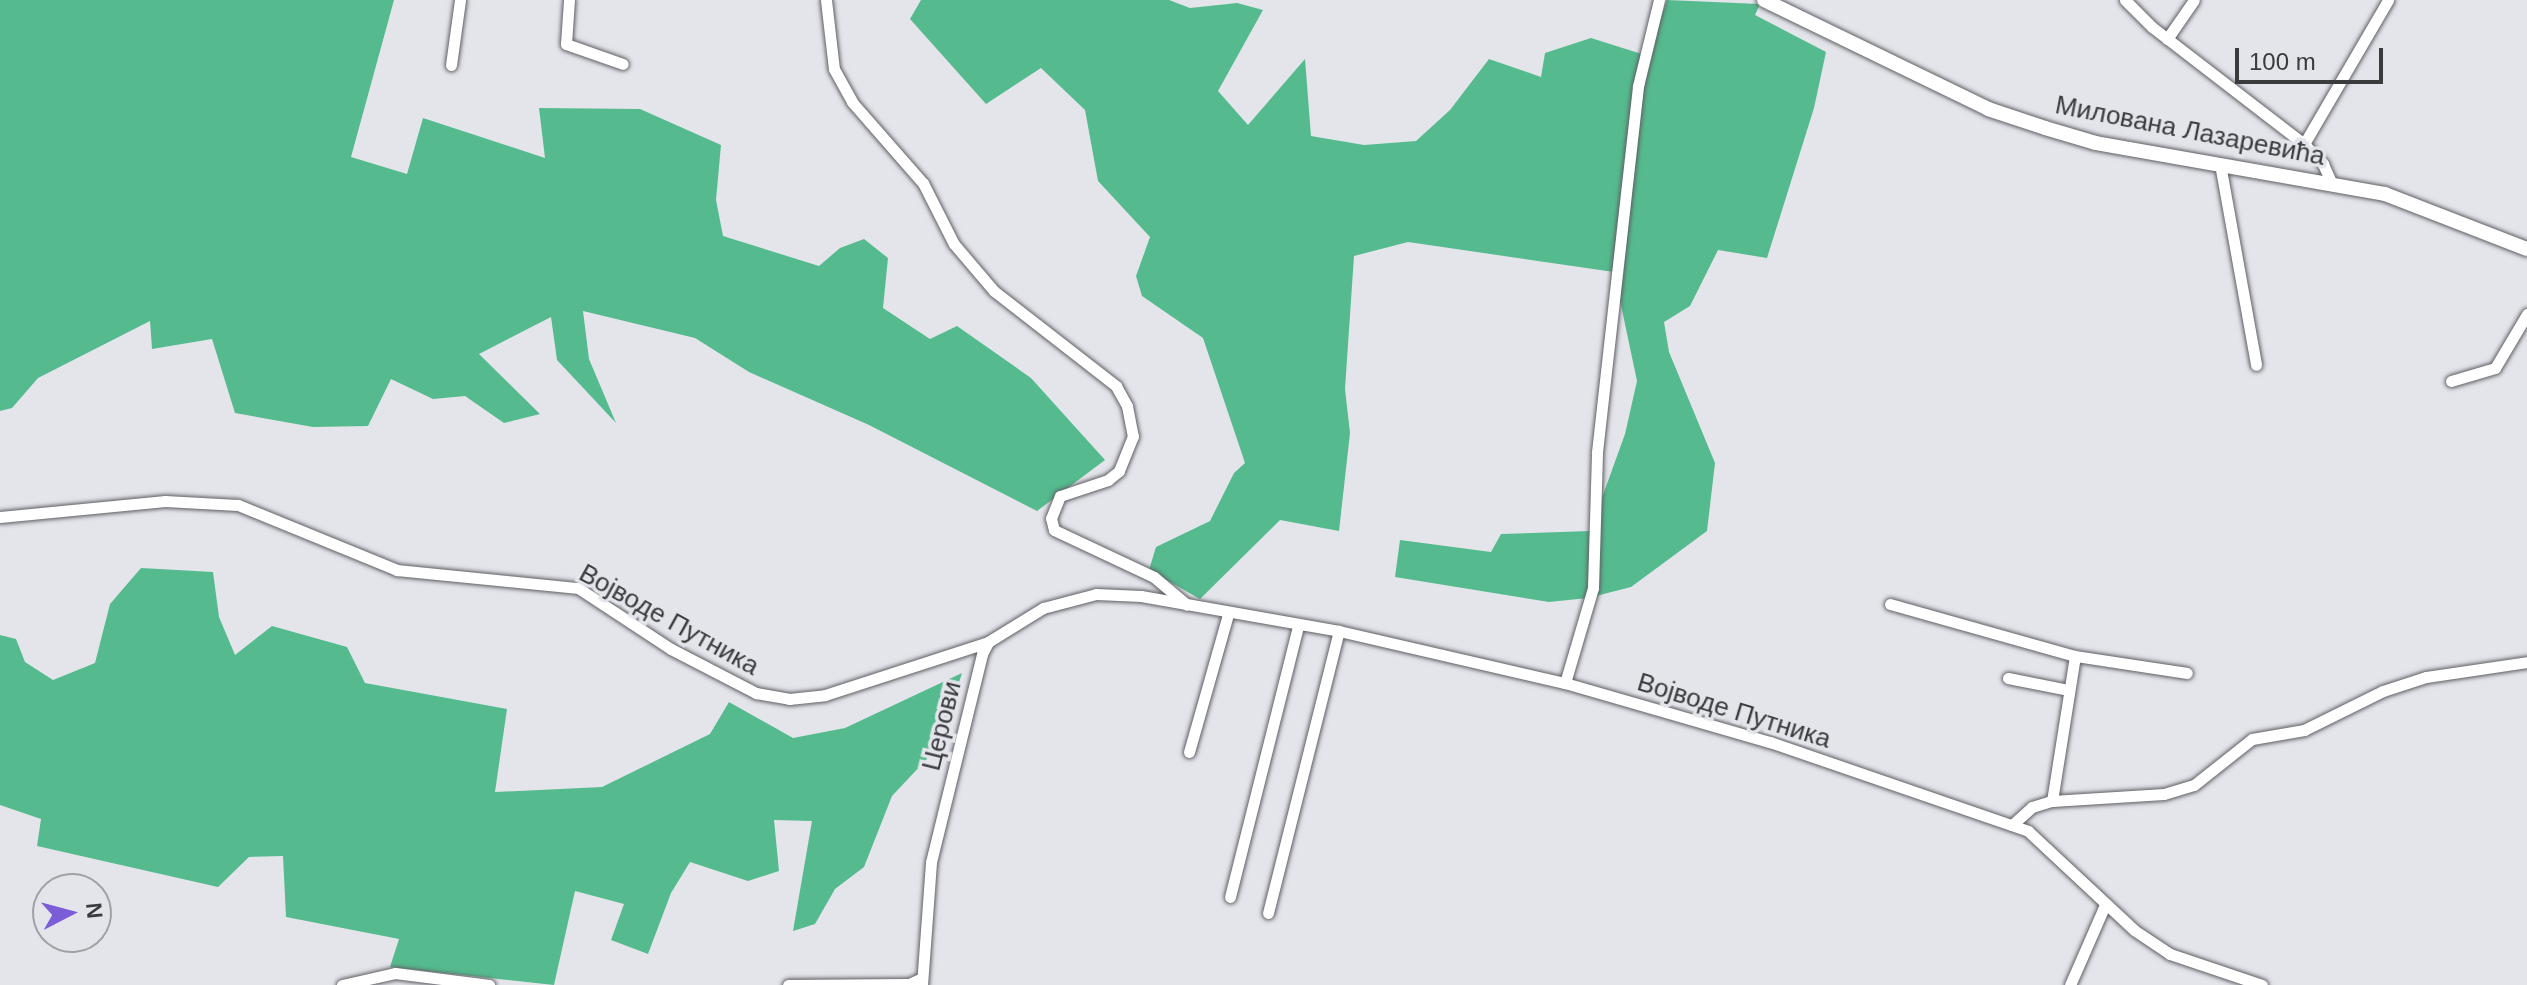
<!DOCTYPE html>
<meta charset="utf-8">
<style>
body{margin:0}
#map{position:relative;width:2527px;height:985px;overflow:hidden;background:#e4e5eb;font-family:Arial,sans-serif}
div>[style]{position:absolute}
.forest>*{inset:0;background:#55bb8e}
.roads{filter:drop-shadow(0 0 2px #5e5f64) drop-shadow(0 0 2px #5e5f64)}
.minor>*{height:11px;margin:-5.5px;padding:0 5.5px;transform-origin:5.5px;border-radius:5.5px;background:#fff}
.tertiary>*{height:14px;margin:-7px;padding:0 7px;transform-origin:7px;border-radius:7px;background:#fff}
span{translate:-50% -50%;white-space:nowrap;text-align:center;line-height:1.15;-webkit-text-stroke:7px #e4e5eb;paint-order:stroke}
.street-label{font-size:26px;color:#3a3b3d}
.north{position:absolute;left:32px;top:873px;width:80px;height:80px;box-sizing:border-box;background:#e4e5eb;border:2px solid #a0a1a5;border-radius:50%;rotate:84deg;font-size:22px;font-weight:700;line-height:32px;text-align:center;color:#3a3b3d}
.north::after{content:'';display:block;margin:auto;width:28px;height:36px;background:#7b5dd8;clip-path:polygon(50% 0,100% 100%,50% 72%,0 100%)}
.scale{position:absolute;left:2235px;top:48px;width:148px;height:36px;box-sizing:border-box;border:4px solid #3a3b3d;border-top:0;padding-left:10px;font-size:24px;line-height:28px;white-space:nowrap;color:#3a3b3d;-webkit-text-stroke:6px #e4e5eb;paint-order:stroke}
</style>
<div id="map">
<div class="forest">
<i style="clip-path:polygon(0 0,394px 0,351px 157px,407px 174px,423px 118px,545px 158px,539px 108px,640px 109px,721px 145px,716px 200px,723px 236px,819px 266px,840px 248px,864px 239px,888px 258px,883px 308px,930px 339px,957px 326px,1031px 378px,1105px 460px,1037px 511px,869px 425px,749px 372px,695px 338px,583px 311px,589px 359px,616px 423px,557px 360px,551px 317px,479px 354px,540px 414px,504px 423px,465px 396px,433px 399px,391px 379px,368px 426px,313px 427px,235px 413px,212px 339px,152px 349px,150px 321px,38px 378px,12px 408px,0 411px)"></i>
<i style="clip-path:polygon(921px 0,1169px 0,1190px 8px,1237px 3px,1263px 10px,1218px 91px,1248px 125px,1305px 59px,1311px 136px,1364px 145px,1416px 141px,1450px 110px,1489px 59px,1541px 77px,1545px 53px,1591px 38px,1648px 56px,1667px 0,1760px 4px,1755px 15px,1826px 52px,1814px 108px,1767px 258px,1718px 250px,1690px 306px,1664px 322px,1669px 352px,1715px 463px,1707px 531px,1631px 587px,1588px 598px,1549px 602px,1395px 577px,1400px 540px,1491px 552px,1501px 534px,1590px 531px,1625px 434px,1637px 381px,1614px 272px,1408px 242px,1354px 256px,1345px 389px,1350px 433px,1339px 531px,1280px 520px,1200px 599px,1149px 570px,1156px 547px,1210px 521px,1234px 473px,1245px 463px,1203px 338px,1142px 296px,1136px 276px,1150px 237px,1098px 181px,1085px 110px,1041px 68px,986px 104px,910px 19px)"></i>
<i style="clip-path:polygon(141px 568px,213px 572px,219px 617px,235px 655px,272px 626px,347px 647px,365px 683px,507px 709px,495px 792px,602px 787px,710px 734px,729px 702px,793px 738px,845px 728px,962px 673px,939px 746px,892px 796px,864px 867px,835px 889px,815px 924px,793px 931px,812px 821px,774px 820px,779px 871px,748px 881px,690px 862px,671px 893px,648px 954px,611px 940px,624px 904px,575px 891px,554px 985px,390px 967px,399px 939px,286px 917px,283px 856px,249px 857px,218px 887px,37px 846px,41px 819px,0 805px,0 635px,16px 639px,25px 662px,53px 680px,95px 663px,110px 604px)"></i>
</div>
<div class="roads">
<div class="minor">
<i style="left:569px;top:0;width:44px;rotate:93.9deg"></i>
<i style="left:566px;top:44px;width:60px;rotate:19.3deg"></i>
<i style="left:826px;top:0;width:69px;rotate:83.4deg"></i>
<i style="left:834px;top:69px;width:38px;rotate:61deg"></i>
<i style="left:852px;top:102px;width:108px;rotate:48.8deg"></i>
<i style="left:923px;top:183px;width:68px;rotate:63.1deg"></i>
<i style="left:954px;top:244px;width:62px;rotate:49.6deg"></i>
<i style="left:994px;top:291px;width:155px;rotate:37.9deg"></i>
<i style="left:1116px;top:386px;width:23px;rotate:61deg"></i>
<i style="left:1127px;top:406px;width:31px;rotate:79deg"></i>
<i style="left:1133px;top:436px;width:38px;rotate:112deg"></i>
<i style="left:1119px;top:471px;width:14px;rotate:141deg"></i>
<i style="left:1108px;top:480px;width:51px;rotate:161.6deg"></i>
<i style="left:1060px;top:496px;width:24px;rotate:112deg"></i>
<i style="left:1051px;top:518px;width:12px;rotate:76deg"></i>
<i style="left:1054px;top:530px;width:110px;rotate:25.2deg"></i>
<i style="left:1154px;top:577px;width:43px;rotate:40.3deg"></i>
<i style="left:2125px;top:0;width:38px;rotate:45deg"></i>
<i style="left:2152px;top:27px;width:192px;rotate:37.6deg"></i>
<i style="left:2304px;top:144px;width:28px;rotate:46deg"></i>
<i style="left:2323px;top:164px;width:22px;rotate:66deg"></i>
<i style="left:2167px;top:39px;width:47px;rotate:-55.3deg"></i>
<i style="left:451px;top:65px;width:66px;rotate:-82.1deg"></i>
<i style="left:2304px;top:144px;width:167px;rotate:-59.7deg"></i>
<i style="left:2220px;top:164px;width:204px;rotate:79.8deg"></i>
<i style="left:2451px;top:381px;width:46px;rotate:-16.5deg"></i>
<i style="left:2495px;top:368px;width:63px;rotate:-59.3deg"></i>
<i style="left:0;top:517px;width:166px;rotate:-5.5deg"></i>
<i style="left:165px;top:501px;width:73px;rotate:3.1deg"></i>
<i style="left:238px;top:505px;width:172px;rotate:22.2deg"></i>
<i style="left:397px;top:570px;width:182px;rotate:5.7deg"></i>
<i style="left:578px;top:588px;width:111px;rotate:33.3deg"></i>
<i style="left:671px;top:649px;width:96px;rotate:27.4deg"></i>
<i style="left:756px;top:693px;width:34px;rotate:10deg"></i>
<i style="left:789px;top:699px;width:36px;rotate:-6deg"></i>
<i style="left:825px;top:695px;width:171px;rotate:-18deg"></i>
<i style="left:1890px;top:604px;width:192px;rotate:15.7deg"></i>
<i style="left:2008px;top:678px;width:61px;rotate:11.3deg"></i>
<i style="left:1565px;top:683px;width:99px;rotate:-73.6deg"></i>
<i style="left:1593px;top:588px;width:136px;rotate:-88.3deg"></i>
<i style="left:1597px;top:452px;width:368px;rotate:-83.6deg"></i>
<i style="left:1638px;top:86px;width:89px;rotate:-76.3deg"></i>
<i style="left:1189px;top:752px;width:143px;rotate:-74.2deg"></i>
<i style="left:2052px;top:801px;width:147px;rotate:-81deg"></i>
<i style="left:2075px;top:656px;width:113px;rotate:8.6deg"></i>
<i style="left:2012px;top:825px;width:27px;rotate:-42deg"></i>
<i style="left:2032px;top:807px;width:21px;rotate:-17deg"></i>
<i style="left:2052px;top:801px;width:112px;rotate:-3.6deg"></i>
<i style="left:2164px;top:794px;width:31px;rotate:-17deg"></i>
<i style="left:2194px;top:785px;width:74px;rotate:-38.4deg"></i>
<i style="left:2252px;top:739px;width:53px;rotate:-9.8deg"></i>
<i style="left:2304px;top:730px;width:88px;rotate:-26.3deg"></i>
<i style="left:2383px;top:691px;width:45px;rotate:-18deg"></i>
<i style="left:2426px;top:677px;width:102px;rotate:-8.4deg"></i>
<i style="left:1230px;top:897px;width:279px;rotate:-75.9deg"></i>
<i style="left:1268px;top:913px;width:291px;rotate:-75.9deg"></i>
<i style="left:342px;top:985px;width:54px;rotate:-12.8deg"></i>
<i style="left:395px;top:973px;width:95px;rotate:7.3deg"></i>
<i style="left:788px;top:985px;width:121px;rotate:-0.5deg"></i>
<i style="left:909px;top:984px;width:12px;rotate:-24deg"></i>
<i style="left:922px;top:985px;width:123px;rotate:-85.8deg"></i>
<i style="left:931px;top:862px;width:214px;rotate:-76.2deg"></i>
<i style="left:982px;top:654px;width:13px;rotate:-63deg"></i>
<i style="left:988px;top:642px;width:65px;rotate:-31.7deg"></i>
<i style="left:1043px;top:608px;width:55px;rotate:-14.8deg"></i>
<i style="left:1096px;top:594px;width:45px;rotate:2.5deg"></i>
<i style="left:1141px;top:596px;width:201px;rotate:10deg"></i>
<i style="left:1339px;top:631px;width:232px;rotate:13deg"></i>
<i style="left:1565px;top:683px;width:213px;rotate:16.1deg"></i>
<i style="left:1770px;top:742px;width:273px;rotate:19deg"></i>
<i style="left:2028px;top:831px;width:145px;rotate:43deg"></i>
<i style="left:2134px;top:930px;width:43px;rotate:33.7deg"></i>
<i style="left:2170px;top:954px;width:97px;rotate:18.6deg"></i>
<i style="left:2070px;top:985px;width:87px;rotate:-66.4deg"></i>
</div>
<div class="tertiary">
<i style="left:1764px;top:0;width:249px;rotate:25.9deg"></i>
<i style="left:1988px;top:109px;width:60px;rotate:18.4deg"></i>
<i style="left:2045px;top:128px;width:53px;rotate:16.4deg"></i>
<i style="left:2096px;top:143px;width:293px;rotate:10deg"></i>
<i style="left:2385px;top:194px;width:152px;rotate:21.2deg"></i>
</div>
</div>
<div class="street-label">
<span style="left:2190px;top:131px;rotate:11deg">Милована Лазаревића</span>
<span style="left:669px;top:620px;rotate:29deg">Војводе Путника</span>
<span style="left:1734px;top:711px;rotate:17deg">Војводе Путника</span>
<span style="left:942px;top:726px;rotate:-76deg">Церови</span>
</div>
<div class="north">N</div>
<div class="scale">100 m</div>
</div>
